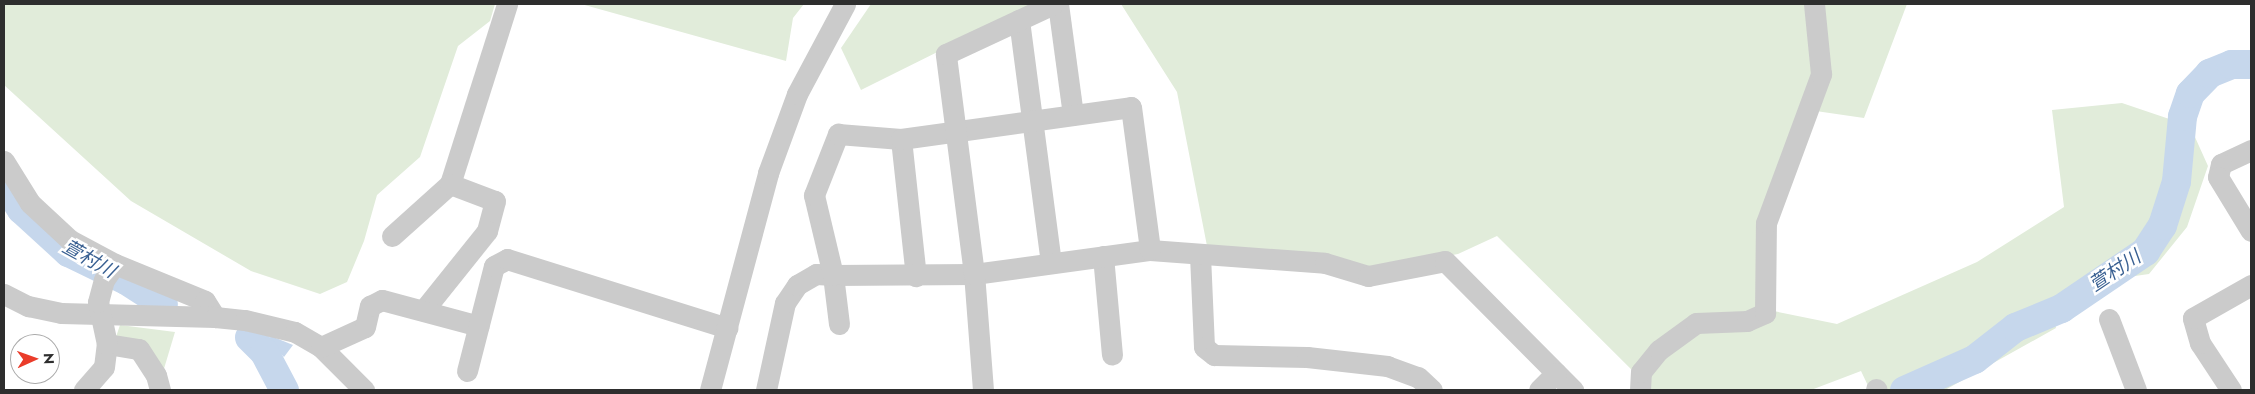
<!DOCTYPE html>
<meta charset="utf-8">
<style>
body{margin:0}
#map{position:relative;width:2255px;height:394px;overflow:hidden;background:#fff;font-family:Jost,"Noto Sans JP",sans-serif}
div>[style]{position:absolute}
.green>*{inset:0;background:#e1ecda}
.water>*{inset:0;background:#c6d7ec}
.river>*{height:29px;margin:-14.5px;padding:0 14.5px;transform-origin:14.5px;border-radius:14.5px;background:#c6d7ec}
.minor>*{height:21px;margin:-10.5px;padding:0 10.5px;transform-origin:10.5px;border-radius:10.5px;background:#cbcbcb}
span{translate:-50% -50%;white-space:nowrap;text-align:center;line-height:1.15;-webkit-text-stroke:5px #fff;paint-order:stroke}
.water-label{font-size:19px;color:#396092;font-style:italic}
.frame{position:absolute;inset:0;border:5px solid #2e2e2e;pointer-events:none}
.north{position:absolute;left:10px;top:334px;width:50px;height:50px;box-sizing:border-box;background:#fff;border:1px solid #ababab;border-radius:50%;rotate:88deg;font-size:14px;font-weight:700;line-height:20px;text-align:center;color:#2e2e2e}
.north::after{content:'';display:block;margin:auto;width:18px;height:22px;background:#ea3c2a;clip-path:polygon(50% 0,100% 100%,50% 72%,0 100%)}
</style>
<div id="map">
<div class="green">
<i style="clip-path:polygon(4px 4px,495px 4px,490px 21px,458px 46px,420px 157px,377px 195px,364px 241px,347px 282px,320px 294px,251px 271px,131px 201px,4px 85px)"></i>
<i style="clip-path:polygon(581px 4px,804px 4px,793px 18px,786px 61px)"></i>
<i style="clip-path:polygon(871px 4px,1034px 4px,861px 90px,841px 48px)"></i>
<i style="clip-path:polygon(1121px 4px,1907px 4px,1864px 118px,1802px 109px,1758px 222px,1759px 308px,1837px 324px,1977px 262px,2064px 207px,2052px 110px,2122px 103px,2190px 126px,2208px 166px,2187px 227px,2149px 274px,2121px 278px,2054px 316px,2056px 328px,1945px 390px,1870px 390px,1861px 371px,1811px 390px,1644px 390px,1644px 382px,1497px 236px,1458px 254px,1370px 270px,1207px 246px,1177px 92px)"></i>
<i style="clip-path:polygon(120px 325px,175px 332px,163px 372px,115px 340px)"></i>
</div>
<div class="water">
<i style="clip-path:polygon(271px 336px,293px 345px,284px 357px,268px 341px)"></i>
</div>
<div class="river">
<i style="left:4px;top:183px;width:31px;rotate:57deg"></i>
<i style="left:21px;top:209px;width:64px;rotate:42.5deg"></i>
<i style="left:68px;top:252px;width:64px;rotate:25.8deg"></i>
<i style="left:126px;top:280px;width:44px;rotate:33deg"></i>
<i style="left:249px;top:337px;width:21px;rotate:45deg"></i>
<i style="left:264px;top:352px;width:43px;rotate:62.2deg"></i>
<i style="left:1904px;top:390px;width:77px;rotate:-23.9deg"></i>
<i style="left:1974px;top:359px;width:52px;rotate:-38deg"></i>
<i style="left:2015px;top:327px;width:50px;rotate:-22.4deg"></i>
<i style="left:2061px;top:308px;width:102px;rotate:-34.2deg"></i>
<i style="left:2145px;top:251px;width:31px;rotate:-57deg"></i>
<i style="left:2162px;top:225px;width:46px;rotate:-72.3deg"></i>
<i style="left:2176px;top:181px;width:65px;rotate:-84.7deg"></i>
<i style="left:2182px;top:116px;width:24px;rotate:-71deg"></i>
<i style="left:2190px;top:93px;width:28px;rotate:-46deg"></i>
<i style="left:2209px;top:73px;width:24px;rotate:-22deg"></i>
<i style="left:2231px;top:64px;width:20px"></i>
</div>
<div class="minor">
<i style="left:1058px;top:4px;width:112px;rotate:82.3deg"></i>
<i style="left:1019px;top:20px;width:245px;rotate:82.5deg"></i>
<i style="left:901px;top:139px;width:138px;rotate:83.8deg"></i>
<i style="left:2251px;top:150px;width:33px;rotate:155deg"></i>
<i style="left:2221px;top:164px;width:13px;rotate:103deg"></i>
<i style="left:2218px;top:177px;width:63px;rotate:58.6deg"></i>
<i style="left:4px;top:161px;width:49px;rotate:58.2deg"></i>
<i style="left:30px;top:203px;width:54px;rotate:42.8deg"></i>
<i style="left:70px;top:240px;width:51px;rotate:28.1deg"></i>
<i style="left:115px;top:264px;width:97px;rotate:22.3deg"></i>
<i style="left:205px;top:301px;width:19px;rotate:58deg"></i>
<i style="left:450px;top:184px;width:189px;rotate:-72.4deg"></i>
<i style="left:392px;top:236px;width:78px;rotate:-41.9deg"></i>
<i style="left:450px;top:184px;width:48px;rotate:20.7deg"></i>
<i style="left:495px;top:201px;width:31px;rotate:105deg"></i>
<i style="left:487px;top:231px;width:102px;rotate:128.7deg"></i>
<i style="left:1200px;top:255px;width:92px;rotate:87.5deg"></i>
<i style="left:1204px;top:347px;width:13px;rotate:39deg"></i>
<i style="left:1214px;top:355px;width:93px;rotate:1.2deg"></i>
<i style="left:1307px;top:357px;width:81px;rotate:6.4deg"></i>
<i style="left:1387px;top:366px;width:33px;rotate:20deg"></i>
<i style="left:1418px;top:377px;width:19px;rotate:43deg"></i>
<i style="left:1103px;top:256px;width:99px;rotate:84.8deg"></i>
<i style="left:4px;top:294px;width:27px;rotate:27deg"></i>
<i style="left:28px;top:306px;width:34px;rotate:12deg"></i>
<i style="left:61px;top:313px;width:154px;rotate:1.5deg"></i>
<i style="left:215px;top:317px;width:30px;rotate:6deg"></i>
<i style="left:245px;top:320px;width:51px;rotate:13.5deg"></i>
<i style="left:295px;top:332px;width:30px;rotate:30deg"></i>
<i style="left:321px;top:347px;width:61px;rotate:45deg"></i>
<i style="left:2109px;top:319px;width:76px;rotate:69.2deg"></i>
<i style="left:839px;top:324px;width:49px;rotate:-97deg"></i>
<i style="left:833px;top:275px;width:141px;rotate:-0.4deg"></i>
<i style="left:974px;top:274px;width:178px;rotate:-7.8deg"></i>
<i style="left:1150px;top:250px;width:175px;rotate:4.2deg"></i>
<i style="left:1325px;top:263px;width:45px;rotate:16.8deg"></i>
<i style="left:1368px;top:276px;width:78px;rotate:-11deg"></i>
<i style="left:1445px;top:261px;width:182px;rotate:45.2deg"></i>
<i style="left:107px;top:344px;width:32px;rotate:9deg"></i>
<i style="left:139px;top:349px;width:31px;rotate:57deg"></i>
<i style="left:156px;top:375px;width:16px;rotate:75deg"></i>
<i style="left:321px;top:347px;width:48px;rotate:-24.4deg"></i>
<i style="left:365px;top:327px;width:22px;rotate:-77deg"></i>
<i style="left:370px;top:306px;width:13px;rotate:-27deg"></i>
<i style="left:382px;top:300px;width:100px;rotate:15deg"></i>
<i style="left:467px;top:371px;width:108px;rotate:-75.6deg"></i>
<i style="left:494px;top:266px;width:15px;rotate:-28deg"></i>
<i style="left:507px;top:259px;width:231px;rotate:17.4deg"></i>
<i style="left:1876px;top:389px;width:1px;rotate:45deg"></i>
<i style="left:84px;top:390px;width:30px;rotate:-49deg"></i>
<i style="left:104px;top:367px;width:23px;rotate:-83deg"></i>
<i style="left:107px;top:344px;width:43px;rotate:-102.1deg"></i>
<i style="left:98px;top:302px;width:23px;rotate:-75deg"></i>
<i style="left:104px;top:280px;width:19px;rotate:-55deg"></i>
<i style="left:710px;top:390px;width:225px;rotate:-75deg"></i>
<i style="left:768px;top:173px;width:84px;rotate:-69.8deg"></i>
<i style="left:797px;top:94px;width:102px;rotate:-61.9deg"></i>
<i style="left:766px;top:390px;width:89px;rotate:-77.7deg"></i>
<i style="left:785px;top:303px;width:22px;rotate:-56deg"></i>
<i style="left:797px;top:285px;width:22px;rotate:-30deg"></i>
<i style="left:816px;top:274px;width:17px;rotate:3deg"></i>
<i style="left:833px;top:275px;width:82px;rotate:-103.4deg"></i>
<i style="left:814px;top:195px;width:66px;rotate:-68.5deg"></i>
<i style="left:838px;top:134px;width:63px;rotate:4.5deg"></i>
<i style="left:901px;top:139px;width:232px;rotate:-7.9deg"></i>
<i style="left:1131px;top:107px;width:144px;rotate:82.4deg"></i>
<i style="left:983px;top:390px;width:116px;rotate:-94.4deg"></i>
<i style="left:974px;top:274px;width:222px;rotate:-97.3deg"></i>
<i style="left:946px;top:54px;width:118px;rotate:-25deg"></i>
<i style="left:1539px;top:390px;width:24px;rotate:-45deg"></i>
<i style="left:1640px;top:390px;width:18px;rotate:-87deg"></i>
<i style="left:1641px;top:372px;width:28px;rotate:-51deg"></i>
<i style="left:1659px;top:350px;width:46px;rotate:-36.1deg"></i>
<i style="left:1696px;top:323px;width:51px;rotate:-2.2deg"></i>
<i style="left:1747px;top:321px;width:20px;rotate:-24deg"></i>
<i style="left:1765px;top:313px;width:90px;rotate:-89.4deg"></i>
<i style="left:1766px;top:223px;width:159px;rotate:-69.7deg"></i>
<i style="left:1821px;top:74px;width:70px;rotate:-95.7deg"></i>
<i style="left:2231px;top:390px;width:56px;rotate:-123.4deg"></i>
<i style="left:2200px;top:343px;width:26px;rotate:-106deg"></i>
<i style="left:2193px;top:318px;width:67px;rotate:-29.6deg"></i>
</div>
<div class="water-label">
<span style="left:89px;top:259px;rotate:29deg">萱村川</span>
<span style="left:2115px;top:271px;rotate:-34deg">萱村川</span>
</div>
<div class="frame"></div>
<div class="north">N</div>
</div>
